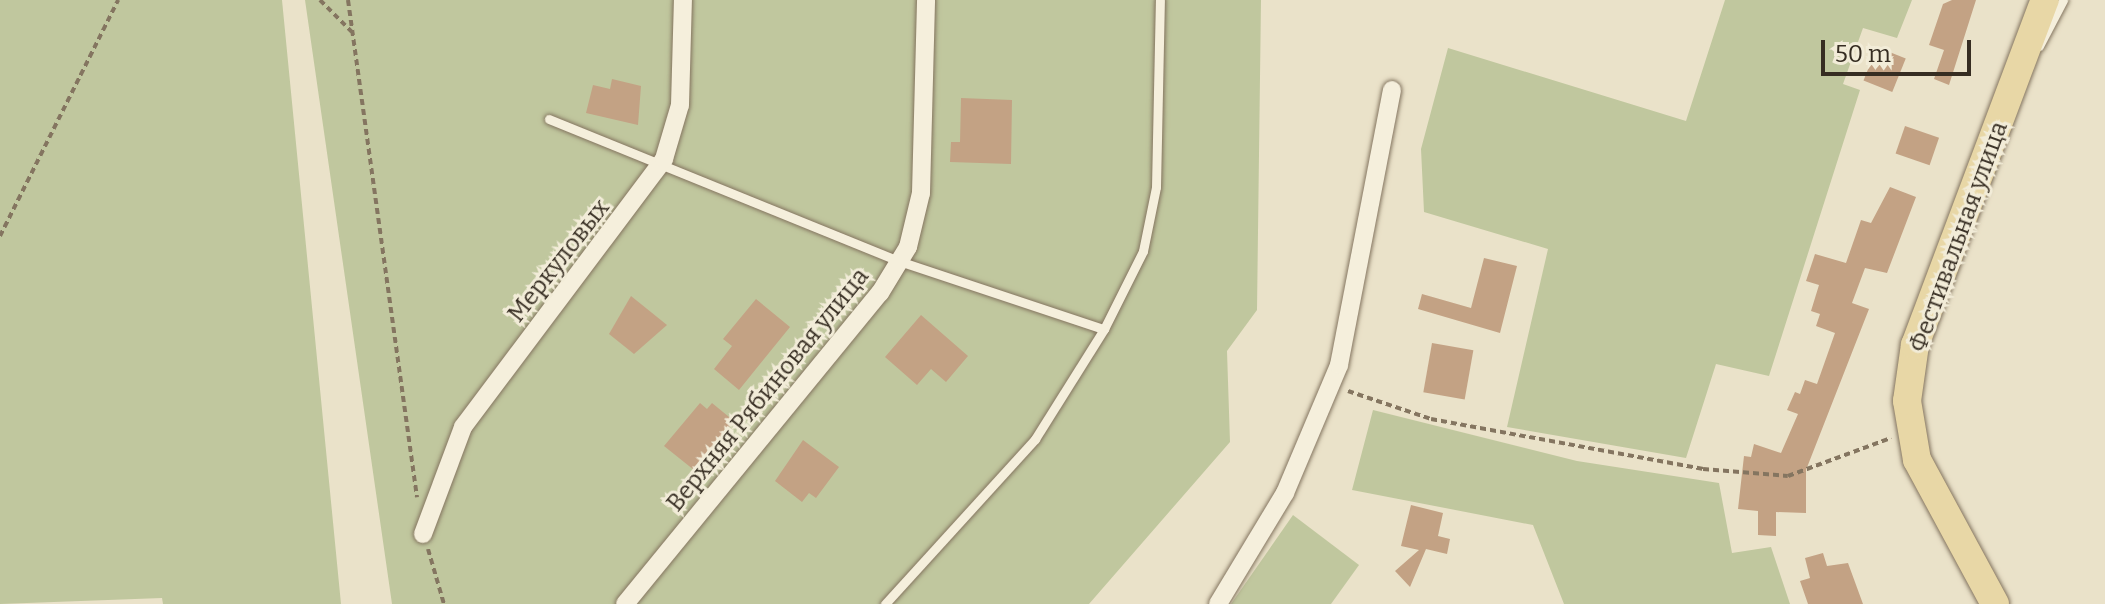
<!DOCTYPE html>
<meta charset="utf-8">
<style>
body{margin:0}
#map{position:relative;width:2105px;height:604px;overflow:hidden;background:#eae2c9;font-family:Bitter,serif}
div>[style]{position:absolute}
.green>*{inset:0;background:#c0c79e}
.building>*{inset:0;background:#c3a284;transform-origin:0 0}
.path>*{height:4px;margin-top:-2px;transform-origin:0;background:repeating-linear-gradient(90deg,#847560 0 6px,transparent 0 10px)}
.roads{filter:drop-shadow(0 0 2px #847560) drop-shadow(0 0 2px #847560)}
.lane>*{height:9px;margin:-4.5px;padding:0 4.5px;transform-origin:4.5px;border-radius:4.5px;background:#f5efdc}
.street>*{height:18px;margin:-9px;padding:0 9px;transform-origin:9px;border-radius:9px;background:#f5efdc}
.primary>*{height:28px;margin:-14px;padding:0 14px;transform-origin:14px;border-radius:14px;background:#e8d7a6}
span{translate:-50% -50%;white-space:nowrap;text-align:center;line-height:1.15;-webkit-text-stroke:6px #f2ecd8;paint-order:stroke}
.street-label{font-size:24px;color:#362d22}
.scale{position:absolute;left:1821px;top:40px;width:150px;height:36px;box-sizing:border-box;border:4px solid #362d22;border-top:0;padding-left:10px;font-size:24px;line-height:28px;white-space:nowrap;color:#362d22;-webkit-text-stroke:6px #f2ecd8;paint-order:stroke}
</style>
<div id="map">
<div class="green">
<i style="clip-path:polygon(0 0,282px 0,341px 604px,163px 604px,162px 598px,0 604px)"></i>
<i style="clip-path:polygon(305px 0,1261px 0,1257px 310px,1227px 351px,1230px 442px,1089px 604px,392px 604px)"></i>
<i style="clip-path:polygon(1725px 0,1912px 0,1897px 38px,1863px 28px,1843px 84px,1860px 90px,1769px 376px,1716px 364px,1686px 458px,1507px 427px,1548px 249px,1424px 212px,1421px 149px,1448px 48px,1686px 121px)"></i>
<i style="clip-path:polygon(1373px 410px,1577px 461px,1719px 483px,1732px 553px,1771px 547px,1790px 604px,1564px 604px,1533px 525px,1352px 490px)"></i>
<i style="clip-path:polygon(1293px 515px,1359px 565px,1331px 604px,1231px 604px)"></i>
</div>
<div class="building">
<i style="clip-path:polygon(1952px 0,1976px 0,1949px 85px,1934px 79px,1944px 50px,1929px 45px,1943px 4px)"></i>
<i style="left:1877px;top:47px;width:31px;height:36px;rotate:22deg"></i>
<i style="clip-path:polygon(612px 79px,641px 86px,638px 125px,586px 113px,593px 85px,610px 89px)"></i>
<i style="clip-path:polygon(961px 98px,1012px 100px,1011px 164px,950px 162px,951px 142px,960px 142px)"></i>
<i style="left:1905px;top:126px;width:36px;height:29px;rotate:19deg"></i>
<i style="clip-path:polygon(1890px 187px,1916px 197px,1887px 273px,1865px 268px,1852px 303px,1869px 309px,1806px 470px,1806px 513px,1776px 512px,1776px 536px,1758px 535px,1758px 511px,1738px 509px,1744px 456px,1751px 457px,1754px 444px,1781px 453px,1798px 414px,1787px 410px,1795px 392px,1800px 394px,1805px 380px,1817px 384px,1835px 333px,1816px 326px,1820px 314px,1811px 311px,1819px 285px,1806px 281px,1815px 254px,1846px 263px,1861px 220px,1871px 223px)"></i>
<i style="clip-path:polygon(1484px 258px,1517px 266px,1500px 333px,1418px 309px,1422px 294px,1471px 308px)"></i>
<i style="clip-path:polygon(631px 296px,667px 325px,634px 354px,609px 334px)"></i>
<i style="clip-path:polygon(756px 299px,790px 327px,739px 390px,714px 369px,732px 346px,723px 339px)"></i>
<i style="clip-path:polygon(921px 315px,968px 356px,946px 382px,931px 369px,917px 385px,885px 357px)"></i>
<i style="left:1432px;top:343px;width:42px;height:50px;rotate:10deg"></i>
<i style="clip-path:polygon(700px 403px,707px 409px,712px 403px,734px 421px,694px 470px,664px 446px)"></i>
<i style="clip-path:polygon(803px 440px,839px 467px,816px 498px,809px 493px,802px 502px,775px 481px)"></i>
<i style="clip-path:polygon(1411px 505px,1443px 513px,1438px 536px,1450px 539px,1447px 554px,1426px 549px,1410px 587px,1395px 571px,1419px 550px,1401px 546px)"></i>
<i style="clip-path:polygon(1823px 553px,1827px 566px,1848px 563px,1863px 604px,1808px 604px,1800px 581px,1810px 578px,1805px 558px)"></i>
</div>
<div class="path">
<i style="left:320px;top:0;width:45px;rotate:45deg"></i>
<i style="left:348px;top:0;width:502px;rotate:82.1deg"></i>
<i style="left:0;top:236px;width:264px;rotate:-63.4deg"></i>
<i style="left:1348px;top:391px;width:88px;rotate:18.6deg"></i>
<i style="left:1431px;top:419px;width:277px;rotate:10.4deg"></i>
<i style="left:1703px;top:469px;width:85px;rotate:4.7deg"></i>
<i style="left:1788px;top:476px;width:110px;rotate:-20.3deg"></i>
<i style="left:428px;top:549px;width:57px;rotate:73.8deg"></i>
</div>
<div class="roads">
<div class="lane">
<i style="left:2039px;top:46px;width:52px;rotate:-62.4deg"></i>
<i style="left:549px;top:119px;width:378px;rotate:22.1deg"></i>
<i style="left:899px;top:261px;width:216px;rotate:18.4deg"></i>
<i style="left:1104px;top:329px;width:87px;rotate:-63.4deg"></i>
<i style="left:1143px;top:251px;width:65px;rotate:-78.5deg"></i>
<i style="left:1156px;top:187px;width:187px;rotate:-88.8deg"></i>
<i style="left:885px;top:604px;width:223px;rotate:-47.7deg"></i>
<i style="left:1035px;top:439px;width:130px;rotate:-57.9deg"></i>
</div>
<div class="street">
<i style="left:423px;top:534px;width:114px;rotate:-69.5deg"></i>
<i style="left:463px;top:427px;width:335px;rotate:-53.1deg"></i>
<i style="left:664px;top:159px;width:56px;rotate:-73.5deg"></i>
<i style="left:680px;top:105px;width:105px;rotate:-88.4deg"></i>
<i style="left:625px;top:604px;width:402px;rotate:-50.7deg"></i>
<i style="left:880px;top:293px;width:54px;rotate:-58.7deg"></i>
<i style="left:908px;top:247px;width:56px;rotate:-76.5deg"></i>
<i style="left:921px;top:193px;width:193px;rotate:-88.5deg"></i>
<i style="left:1218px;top:604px;width:130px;rotate:-58.9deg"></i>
<i style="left:1285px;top:493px;width:139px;rotate:-67.1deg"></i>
<i style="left:1339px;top:365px;width:280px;rotate:-79.1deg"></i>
</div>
<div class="primary">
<i style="left:1995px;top:604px;width:164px;rotate:-118.4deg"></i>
<i style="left:1917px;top:460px;width:60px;rotate:-99.6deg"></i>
<i style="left:1907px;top:401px;width:57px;rotate:-81.9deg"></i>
<i style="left:1915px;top:345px;width:369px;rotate:-69.4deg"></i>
</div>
</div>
<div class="street-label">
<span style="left:1959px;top:237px;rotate:-70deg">Фестивальная улица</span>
<span style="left:559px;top:261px;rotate:-52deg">Меркуловых</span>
<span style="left:768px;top:390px;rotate:-51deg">Верхняя Рябиновая улица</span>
</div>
<div class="scale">50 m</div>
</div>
